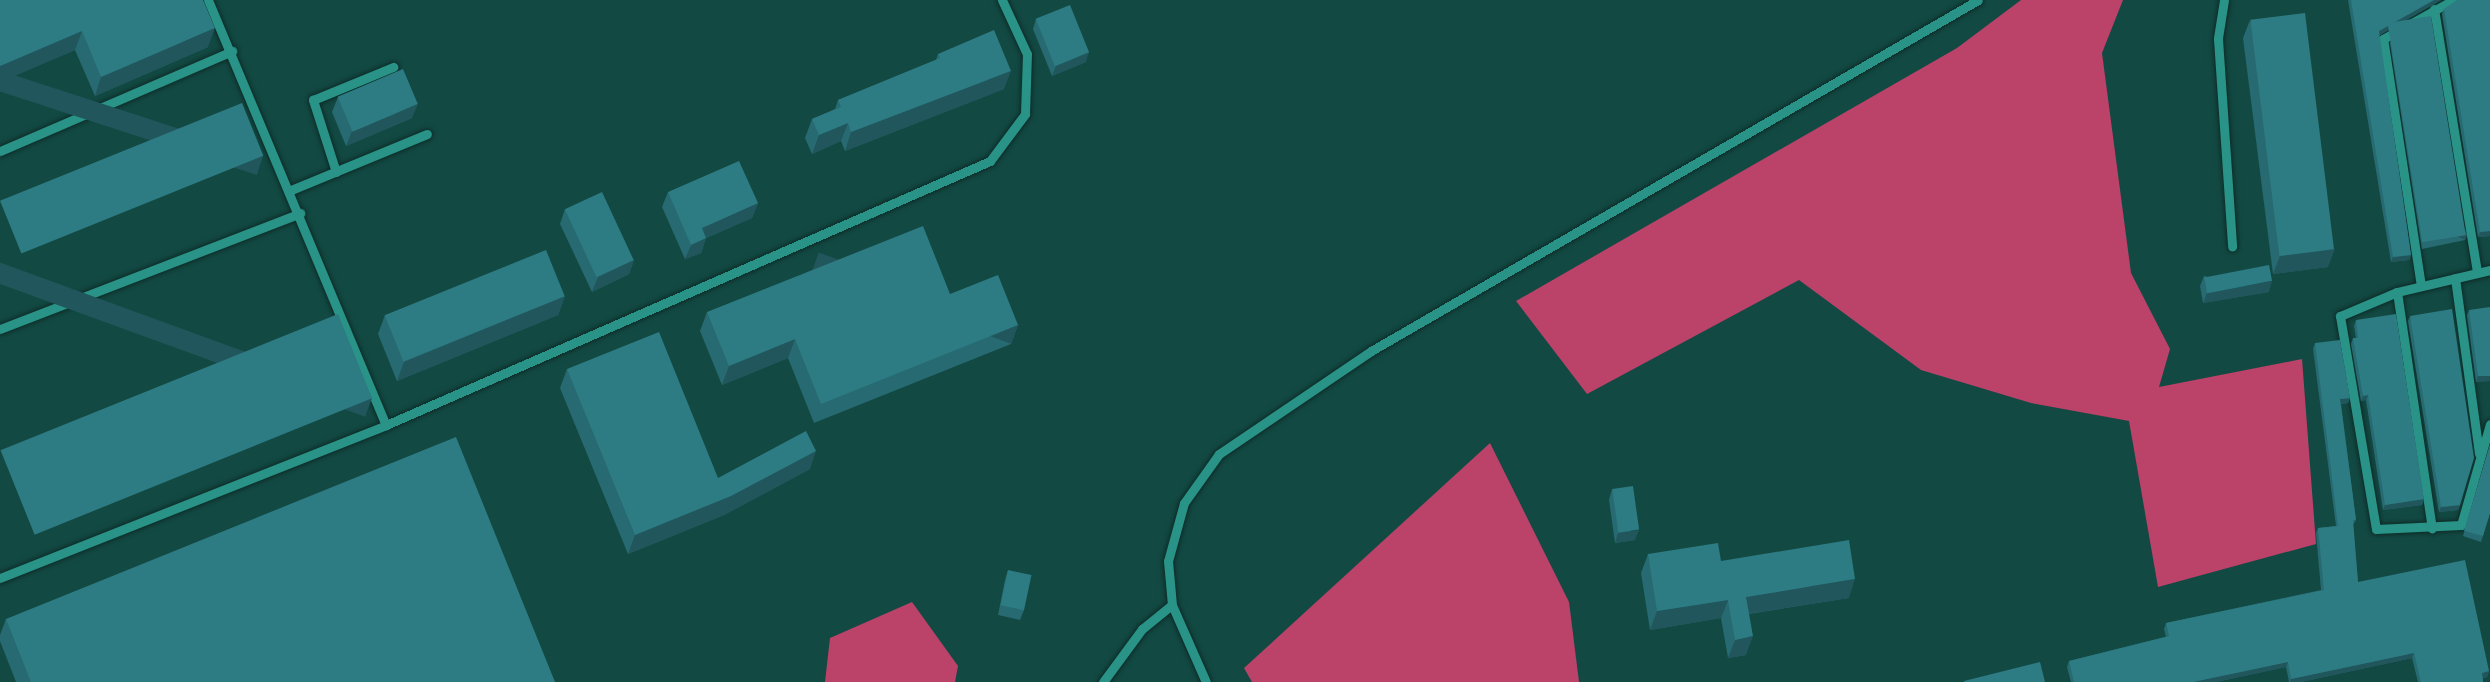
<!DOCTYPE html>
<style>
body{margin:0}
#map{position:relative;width:2490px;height:682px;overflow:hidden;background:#134943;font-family:"Sofia Sans Condensed",sans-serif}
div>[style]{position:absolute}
.forest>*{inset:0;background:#bb4269}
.roads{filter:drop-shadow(0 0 2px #0d2c28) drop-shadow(0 0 2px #0d2c28)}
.service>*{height:9px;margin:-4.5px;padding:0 4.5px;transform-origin:4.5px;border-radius:4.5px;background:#2a9387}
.wall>*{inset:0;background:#276a71}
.shaded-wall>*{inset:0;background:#20565c;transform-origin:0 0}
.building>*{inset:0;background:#2d7b83;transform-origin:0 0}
span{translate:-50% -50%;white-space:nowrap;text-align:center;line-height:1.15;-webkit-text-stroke:4.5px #033e39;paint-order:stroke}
</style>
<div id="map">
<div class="forest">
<i style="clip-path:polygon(2021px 0,2123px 0,2102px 53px,2131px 273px,2170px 349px,2159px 387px,2302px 359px,2316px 544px,2158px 587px,2129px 421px,2031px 403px,1921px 370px,1799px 280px,1587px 394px,1516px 301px,1957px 48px)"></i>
<i style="clip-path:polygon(1490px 443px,1569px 602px,1579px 682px,1252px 682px,1244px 668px)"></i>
<i style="clip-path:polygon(912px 602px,958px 666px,955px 682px,825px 682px,830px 638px)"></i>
</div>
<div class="roads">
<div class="service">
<i style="left:208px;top:0;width:461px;rotate:67.3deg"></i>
<i style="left:2224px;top:0;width:39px;rotate:99deg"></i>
<i style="left:2218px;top:39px;width:208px;rotate:86.1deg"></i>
<i style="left:2434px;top:9px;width:267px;rotate:80.7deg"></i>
<i style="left:0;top:151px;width:253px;rotate:-23.3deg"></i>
<i style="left:336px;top:172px;width:76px;rotate:-107.7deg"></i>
<i style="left:313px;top:100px;width:87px;rotate:-22.4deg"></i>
<i style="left:291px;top:190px;width:147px;rotate:-22.4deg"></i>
<i style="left:2490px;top:270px;width:96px;rotate:166.7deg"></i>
<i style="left:2397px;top:292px;width:62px;rotate:157.2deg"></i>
<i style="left:2340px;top:316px;width:216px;rotate:80.4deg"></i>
<i style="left:2376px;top:529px;width:85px;rotate:-2.7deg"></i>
<i style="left:2461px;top:525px;width:105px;rotate:-74deg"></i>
<i style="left:2455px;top:278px;width:177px;rotate:82.2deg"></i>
<i style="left:2421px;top:286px;width:250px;rotate:-98.7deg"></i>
<i style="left:2383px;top:39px;width:80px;rotate:-29.1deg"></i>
<i style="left:2397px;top:292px;width:239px;rotate:81.6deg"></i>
<i style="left:0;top:329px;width:322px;rotate:-21.1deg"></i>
<i style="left:0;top:578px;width:415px;rotate:-21.6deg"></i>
<i style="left:386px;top:425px;width:659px;rotate:-23.61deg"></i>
<i style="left:990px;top:161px;width:59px;rotate:-53.3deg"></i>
<i style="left:1025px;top:114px;width:60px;rotate:-88.1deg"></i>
<i style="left:1027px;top:54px;width:60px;rotate:-114.8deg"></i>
<i style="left:1172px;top:605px;width:84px;rotate:66.2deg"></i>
<i style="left:1103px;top:682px;width:66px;rotate:-53.7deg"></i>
<i style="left:1142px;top:629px;width:38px;rotate:-39deg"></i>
<i style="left:1172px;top:605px;width:44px;rotate:-95.2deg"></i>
<i style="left:1168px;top:561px;width:60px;rotate:-74.6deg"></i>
<i style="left:1184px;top:503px;width:60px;rotate:-54.5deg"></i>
<i style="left:1219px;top:454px;width:184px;rotate:-34.1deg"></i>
<i style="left:1371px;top:351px;width:701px;rotate:-30.04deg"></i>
</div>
</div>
<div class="wall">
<i style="clip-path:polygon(0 0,208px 47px,95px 96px,75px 50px,0 82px)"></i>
<i style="clip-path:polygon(2348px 0,2441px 0,2379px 35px,2411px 255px,2409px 260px,2391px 262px)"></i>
<i style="clip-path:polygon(2490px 0,2490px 236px,2478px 237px,2442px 14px,2444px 9px)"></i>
<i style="clip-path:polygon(1036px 19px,1086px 62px,1052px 76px,1033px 29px)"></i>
<i style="clip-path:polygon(2250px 20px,2328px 267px,2273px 274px,2243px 38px)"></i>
<i style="clip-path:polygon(2392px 37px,2467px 235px,2465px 240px,2422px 249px,2390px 43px)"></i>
<i style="clip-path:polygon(938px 54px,1004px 89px,845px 151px,841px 141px,812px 154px,805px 138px,812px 119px,835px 109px,838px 100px,936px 60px)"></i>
<i style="clip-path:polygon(338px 97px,412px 118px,346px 146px,332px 112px)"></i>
<i style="clip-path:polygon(668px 192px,758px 203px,752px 218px,706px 238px,701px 253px,685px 259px,662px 207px)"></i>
<i style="clip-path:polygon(565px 209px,634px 260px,629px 274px,592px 292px,560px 224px)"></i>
<i style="clip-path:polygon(2204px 276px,2269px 292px,2203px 303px,2200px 286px)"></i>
<i style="clip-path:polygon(950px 294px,1018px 325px,1011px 344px,814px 423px,788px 358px,722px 385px,700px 331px,707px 312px)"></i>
<i style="clip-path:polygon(565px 296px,558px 315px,397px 381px,378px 334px,385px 315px)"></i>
<i style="clip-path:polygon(2469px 310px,2490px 381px,2476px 382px,2467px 315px)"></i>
<i style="clip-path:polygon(2410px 316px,2460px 505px,2458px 510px,2439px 512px,2408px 321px)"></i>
<i style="clip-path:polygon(2356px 320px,2424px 499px,2422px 505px,2383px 510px,2366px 400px,2361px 401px,2351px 344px,2353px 338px,2356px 338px,2354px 326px)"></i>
<i style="clip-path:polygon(2315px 343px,2350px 398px,2348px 403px,2341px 404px,2356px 520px,2353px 525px,2358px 582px,2489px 671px,2487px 677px,2483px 678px,2483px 682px,2418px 682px,2412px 658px,2301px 682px,2289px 682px,2286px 667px,2216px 682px,2071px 682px,2067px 667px,2069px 661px,2166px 637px,2164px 629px,2166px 623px,2321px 590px,2316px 533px,2318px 528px,2336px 526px,2313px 349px)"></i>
<i style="clip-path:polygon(567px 369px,718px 478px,810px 469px,724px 515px,628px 554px,560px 388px)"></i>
<i style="clip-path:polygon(2490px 444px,2490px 513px,2481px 542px,2463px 536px)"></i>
<i style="clip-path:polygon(1612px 489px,1635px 540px,1615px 543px,1609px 500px)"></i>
<i style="clip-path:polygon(1648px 554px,1721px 561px,1849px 598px,1749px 614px,1746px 655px,1728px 658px,1721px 618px,1650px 630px,1641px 573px)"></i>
<i style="clip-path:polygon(1008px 570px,1024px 610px,1020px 620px,998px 615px,1005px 580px)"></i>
<i style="clip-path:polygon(6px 619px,555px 682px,16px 682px,0 641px,0 635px)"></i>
</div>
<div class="shaded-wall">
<i style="clip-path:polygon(2434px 0,2441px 0,2377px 37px,2379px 31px)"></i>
<i style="clip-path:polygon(215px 28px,208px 47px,95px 96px,101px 77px)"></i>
<i style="clip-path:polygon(82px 31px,75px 50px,0 82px,0 66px)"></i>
<i style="clip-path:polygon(1089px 52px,1086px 62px,1052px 76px,1056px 66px)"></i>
<i style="clip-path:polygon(1011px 71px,1004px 89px,845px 151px,851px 132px)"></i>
<i style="clip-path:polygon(418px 104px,412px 118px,346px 146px,352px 131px)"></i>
<i style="clip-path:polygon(848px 123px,841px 141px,812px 154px,819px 135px)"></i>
<i style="left:263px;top:156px;width:20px;height:284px;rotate:108deg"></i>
<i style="clip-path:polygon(758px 203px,752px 218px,706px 238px,701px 253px,685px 259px,691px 245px,702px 228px)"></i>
<i style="clip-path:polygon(2490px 231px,2490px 236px,2478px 237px,2480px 232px)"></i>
<i style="left:2467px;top:235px;width:5px;height:44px;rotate:112deg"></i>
<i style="clip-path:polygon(2335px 249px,2328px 267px,2273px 274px,2280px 256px)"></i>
<i style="clip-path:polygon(2411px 255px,2409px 260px,2391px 262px,2393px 257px)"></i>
<i style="clip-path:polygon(634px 260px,629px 274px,592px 292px,598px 277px)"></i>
<i style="clip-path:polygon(2272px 281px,2269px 292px,2203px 303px,2207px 293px)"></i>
<i style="clip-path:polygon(565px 296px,558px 315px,397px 381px,404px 362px)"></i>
<i style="left:1018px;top:325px;width:20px;height:212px;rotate:110deg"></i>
<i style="clip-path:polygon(795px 339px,788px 358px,722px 385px,729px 366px)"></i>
<i style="clip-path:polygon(2478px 376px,2490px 376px,2490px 381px,2476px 382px)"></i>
<i style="clip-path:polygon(2368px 395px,2366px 400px,2361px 401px,2363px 396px)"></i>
<i style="left:372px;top:398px;width:20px;height:400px;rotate:110deg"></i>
<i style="clip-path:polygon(2350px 398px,2348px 403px,2339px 404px,2340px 399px)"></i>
<i style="clip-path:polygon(816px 451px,810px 469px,724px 515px,628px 554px,635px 535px)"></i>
<i style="clip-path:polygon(2424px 499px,2422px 505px,2383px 510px,2385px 505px)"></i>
<i style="clip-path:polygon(2460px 505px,2458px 510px,2439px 512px,2441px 507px)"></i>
<i style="clip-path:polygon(1639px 530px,1635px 540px,1615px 543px,1618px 533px)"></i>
<i style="clip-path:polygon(1855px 579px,1849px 598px,1740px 615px,1746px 597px)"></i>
<i style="clip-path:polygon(1728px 600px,1721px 618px,1650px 630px,1657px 611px)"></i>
<i style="clip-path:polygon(1753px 636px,1746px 655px,1728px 658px,1735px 640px)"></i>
<i style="clip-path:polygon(2414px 653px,2412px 658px,2301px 682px,2290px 682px,2291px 679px)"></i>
<i style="clip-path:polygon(2288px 662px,2286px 667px,2216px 682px,2193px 682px)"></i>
<i style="clip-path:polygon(2489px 671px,2487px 677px,2480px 678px,2482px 673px)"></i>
</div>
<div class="building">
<i style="clip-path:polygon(0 0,203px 0,215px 28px,101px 77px,82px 31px,0 66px)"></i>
<i style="clip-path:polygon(2351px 0,2434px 0,2379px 31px,2411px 255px,2393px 257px)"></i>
<i style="clip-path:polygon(2457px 0,2490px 0,2490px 231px,2480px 232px,2444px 9px)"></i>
<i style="left:1070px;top:5px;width:51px;height:37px;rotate:68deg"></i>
<i style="left:2305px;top:13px;width:238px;height:55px;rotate:83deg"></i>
<i style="left:2431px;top:16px;width:222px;height:44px;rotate:81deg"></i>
<i style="clip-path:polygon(994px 30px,1011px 71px,851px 132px,848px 123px,819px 135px,812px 119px,841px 107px,838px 100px,940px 58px,938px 54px)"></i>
<i style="left:403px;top:69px;width:38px;height:71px;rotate:67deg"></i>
<i style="left:242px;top:103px;width:57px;height:261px;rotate:68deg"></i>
<i style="clip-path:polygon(739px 161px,758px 203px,702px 228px,706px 238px,691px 245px,668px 192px)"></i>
<i style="left:602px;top:192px;width:75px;height:41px;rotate:65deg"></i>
<i style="clip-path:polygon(923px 226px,950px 294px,998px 275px,1018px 325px,821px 404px,795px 339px,729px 366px,707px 312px)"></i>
<i style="left:546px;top:250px;width:50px;height:174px;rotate:68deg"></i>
<i style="left:2269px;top:265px;width:16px;height:66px;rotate:79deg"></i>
<i style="clip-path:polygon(2490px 307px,2490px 376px,2478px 376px,2469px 310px)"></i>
<i style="clip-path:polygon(2452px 309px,2474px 458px,2460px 505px,2441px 507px,2410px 316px)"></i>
<i style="left:338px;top:314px;width:91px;height:364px;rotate:68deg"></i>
<i style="clip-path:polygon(2396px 314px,2424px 499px,2385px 505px,2368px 395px,2363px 396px,2353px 338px,2358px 338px,2356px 320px)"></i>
<i style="clip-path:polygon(659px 332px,718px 478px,806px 431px,816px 451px,731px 496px,635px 535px,567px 369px)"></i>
<i style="clip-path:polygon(2340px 340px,2350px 398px,2340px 399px,2356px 520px,2353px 520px,2358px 582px,2465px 560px,2489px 671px,2482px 673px,2483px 682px,2421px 682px,2414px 653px,2291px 679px,2288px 662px,2193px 682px,2074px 682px,2069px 661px,2169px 636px,2166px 623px,2324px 590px,2318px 528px,2338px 526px,2315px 343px)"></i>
<i style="clip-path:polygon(456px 437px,555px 682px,31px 682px,6px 619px)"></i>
<i style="clip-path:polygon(2490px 445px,2490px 513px,2483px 536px,2464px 531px)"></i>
<i style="left:1633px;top:486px;width:44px;height:21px;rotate:82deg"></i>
<i style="clip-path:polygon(1849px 540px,1855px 579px,1746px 597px,1753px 636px,1735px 640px,1728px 600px,1657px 611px,1648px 554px,1718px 543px,1721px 561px)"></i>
<i style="left:1008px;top:570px;width:24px;height:36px;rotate:12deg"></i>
<i style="clip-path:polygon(2040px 662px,2045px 682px,1964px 682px,1964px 681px)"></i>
</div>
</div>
